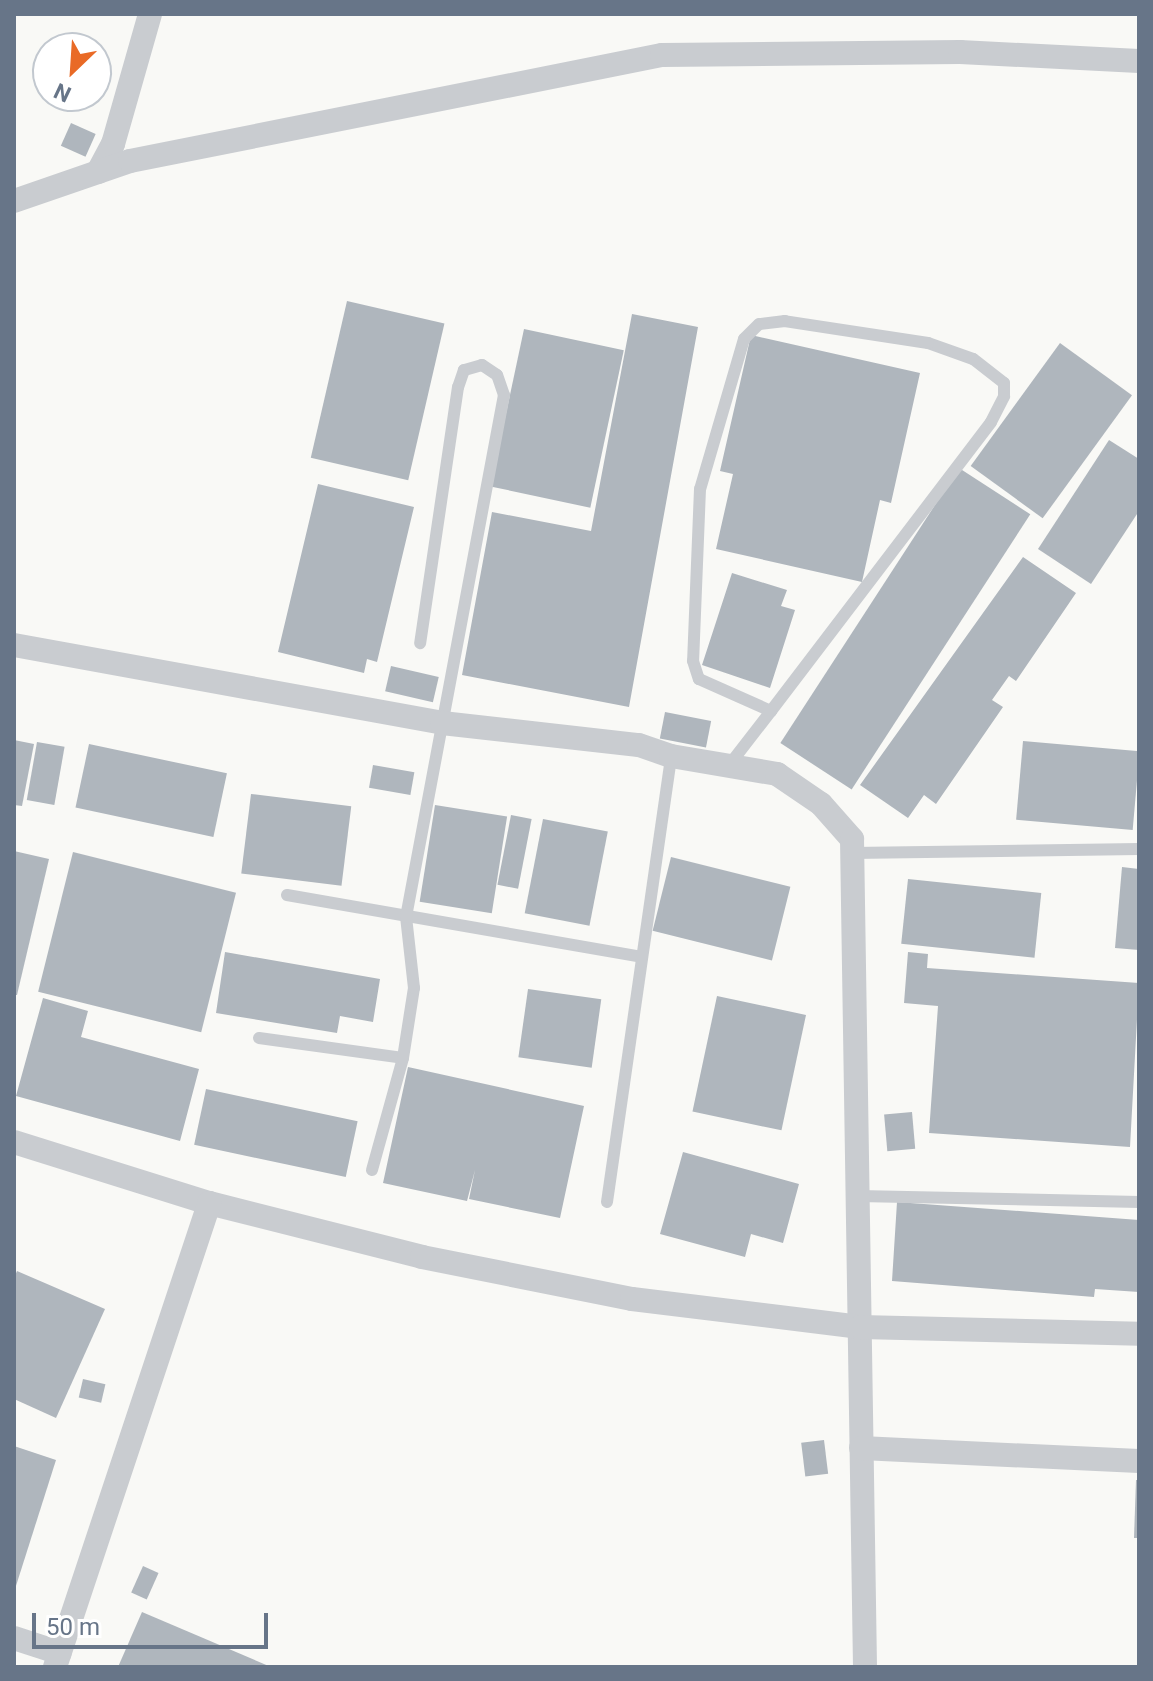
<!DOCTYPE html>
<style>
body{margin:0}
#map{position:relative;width:1153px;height:1681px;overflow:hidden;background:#f9f9f6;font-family:Roboto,sans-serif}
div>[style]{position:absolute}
.building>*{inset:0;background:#afb6bd;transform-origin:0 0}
.service>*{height:12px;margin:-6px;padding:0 6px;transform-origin:6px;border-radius:6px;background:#c9ccd0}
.minor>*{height:24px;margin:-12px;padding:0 12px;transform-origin:12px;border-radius:12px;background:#c9ccd0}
span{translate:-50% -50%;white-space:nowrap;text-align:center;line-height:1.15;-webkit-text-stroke:8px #fff;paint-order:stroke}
.frame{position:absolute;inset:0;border:16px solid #677588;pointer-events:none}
.north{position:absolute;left:32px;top:32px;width:80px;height:80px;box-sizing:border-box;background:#fff;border:2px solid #c2c8cf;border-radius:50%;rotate:205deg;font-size:22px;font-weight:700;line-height:32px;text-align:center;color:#677588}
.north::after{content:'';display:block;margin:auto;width:28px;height:36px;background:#e96a26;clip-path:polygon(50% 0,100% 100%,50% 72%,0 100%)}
.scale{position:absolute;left:32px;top:1613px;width:236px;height:36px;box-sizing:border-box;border:4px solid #677588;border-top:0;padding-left:10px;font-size:24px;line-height:28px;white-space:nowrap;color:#677588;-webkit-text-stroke:6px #fff;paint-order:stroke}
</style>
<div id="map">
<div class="building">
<i style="left:71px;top:123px;width:27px;height:25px;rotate:24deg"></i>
<i style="left:347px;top:301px;width:100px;height:161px;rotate:13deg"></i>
<i style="clip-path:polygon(632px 314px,698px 327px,629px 707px,462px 675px,492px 512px,591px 531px)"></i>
<i style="left:524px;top:329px;width:102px;height:161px;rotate:12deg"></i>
<i style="clip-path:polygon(751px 335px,920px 373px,891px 503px,880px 500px,862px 582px,716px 549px,733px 474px,720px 471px)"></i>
<i style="left:1060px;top:343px;width:89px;height:152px;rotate:36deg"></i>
<i style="clip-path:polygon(1109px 440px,1139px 459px,1139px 511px,1091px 584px,1038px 549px)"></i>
<i style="left:959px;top:468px;width:85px;height:328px;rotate:33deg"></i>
<i style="clip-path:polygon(318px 484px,414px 507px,377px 662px,367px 659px,364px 673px,278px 652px)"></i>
<i style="clip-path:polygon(1023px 557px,1076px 593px,1016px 681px,1009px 676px,992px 700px,1003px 707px,936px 804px,924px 795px,908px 818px,860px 785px)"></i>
<i style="clip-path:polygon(732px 573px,787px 590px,781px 606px,795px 610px,770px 688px,702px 665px)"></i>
<i style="left:391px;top:666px;width:49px;height:26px;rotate:13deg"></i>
<i style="left:665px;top:712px;width:47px;height:27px;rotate:11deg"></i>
<i style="clip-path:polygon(14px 740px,34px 744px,22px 806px,14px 805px)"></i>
<i style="left:1023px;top:741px;width:117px;height:79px;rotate:5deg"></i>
<i style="left:37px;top:742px;width:28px;height:59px;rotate:10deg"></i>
<i style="left:89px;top:744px;width:141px;height:65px;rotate:12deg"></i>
<i style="left:373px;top:765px;width:42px;height:23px;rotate:10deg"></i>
<i style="left:251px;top:794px;width:101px;height:80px;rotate:7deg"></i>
<i style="left:435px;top:805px;width:73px;height:98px;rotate:9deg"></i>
<i style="left:511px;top:815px;width:21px;height:71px;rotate:11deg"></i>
<i style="left:543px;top:819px;width:66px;height:96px;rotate:11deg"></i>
<i style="clip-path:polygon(14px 851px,49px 859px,17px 995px,14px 995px)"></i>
<i style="left:73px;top:852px;width:168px;height:144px;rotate:14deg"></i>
<i style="left:671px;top:857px;width:123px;height:76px;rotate:14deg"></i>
<i style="clip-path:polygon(1122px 867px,1139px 869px,1139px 950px,1115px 948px)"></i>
<i style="left:908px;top:879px;width:134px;height:65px;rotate:6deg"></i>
<i style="clip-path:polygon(225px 952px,380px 979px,373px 1022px,340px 1016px,337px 1033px,216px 1013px)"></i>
<i style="clip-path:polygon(908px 952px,928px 954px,927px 968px,1139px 983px,1130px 1147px,929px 1133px,938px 1006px,904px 1003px)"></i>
<i style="left:528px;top:989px;width:74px;height:69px;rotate:8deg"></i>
<i style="left:717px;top:996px;width:91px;height:118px;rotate:12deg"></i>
<i style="clip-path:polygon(43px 998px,88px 1011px,81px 1037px,199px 1069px,180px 1141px,16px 1096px)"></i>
<i style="clip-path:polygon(408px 1067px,584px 1106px,560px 1218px,469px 1199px,475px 1170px,467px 1201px,383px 1183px)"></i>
<i style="left:206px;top:1089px;width:155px;height:57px;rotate:12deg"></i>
<i style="left:912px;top:1112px;width:37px;height:28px;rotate:85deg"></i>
<i style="clip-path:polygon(683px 1152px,799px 1184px,783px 1243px,751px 1234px,745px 1257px,660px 1234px)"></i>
<i style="clip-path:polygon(897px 1202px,1139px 1220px,1139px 1292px,1095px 1289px,1094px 1297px,892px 1281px)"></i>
<i style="clip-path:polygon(17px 1271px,105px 1309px,56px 1418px,14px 1399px,14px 1278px)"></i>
<i style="left:83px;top:1379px;width:23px;height:19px;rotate:13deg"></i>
<i style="left:824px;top:1440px;width:34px;height:23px;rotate:83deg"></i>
<i style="clip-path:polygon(14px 1446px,56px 1460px,15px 1589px,14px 1589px)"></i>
<i style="clip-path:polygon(1136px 1480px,1139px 1480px,1139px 1538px,1134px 1538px)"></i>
<i style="left:143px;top:1566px;width:17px;height:29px;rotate:24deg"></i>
<i style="clip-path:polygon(142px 1612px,271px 1667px,118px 1667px)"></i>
</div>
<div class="service">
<i style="left:730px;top:764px;width:67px;rotate:-52.3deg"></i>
<i style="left:771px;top:711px;width:363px;rotate:-52.7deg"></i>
<i style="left:991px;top:422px;width:29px;rotate:-63deg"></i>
<i style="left:1004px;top:396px;width:13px;rotate:-90deg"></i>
<i style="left:1004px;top:383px;width:39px;rotate:-142deg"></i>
<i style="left:973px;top:359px;width:48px;rotate:-160.4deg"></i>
<i style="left:928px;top:343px;width:145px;rotate:-171.3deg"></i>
<i style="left:785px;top:321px;width:26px;rotate:173deg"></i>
<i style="left:759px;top:324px;width:21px;rotate:135deg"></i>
<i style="left:744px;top:339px;width:156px;rotate:106.3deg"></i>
<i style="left:700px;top:489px;width:172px;rotate:92.3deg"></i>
<i style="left:693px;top:661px;width:19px;rotate:72deg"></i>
<i style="left:699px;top:679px;width:79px;rotate:24deg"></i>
<i style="left:852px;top:853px;width:287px;rotate:-0.8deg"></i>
<i style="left:287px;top:895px;width:360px;rotate:9.9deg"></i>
<i style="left:259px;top:1038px;width:145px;rotate:7.9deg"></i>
<i style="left:372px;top:1170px;width:116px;rotate:-74.5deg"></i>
<i style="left:403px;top:1058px;width:71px;rotate:-81.1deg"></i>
<i style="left:414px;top:988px;width:71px;rotate:-96.4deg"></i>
<i style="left:406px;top:917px;width:531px;rotate:-79.37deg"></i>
<i style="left:504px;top:395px;width:21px;rotate:-109deg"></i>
<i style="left:497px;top:375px;width:18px;rotate:-146deg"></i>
<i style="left:482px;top:365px;width:19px;rotate:164deg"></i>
<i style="left:464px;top:370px;width:18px;rotate:109deg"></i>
<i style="left:458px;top:387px;width:259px;rotate:98.4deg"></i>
<i style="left:858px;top:1196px;width:281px;rotate:1.2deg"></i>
<i style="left:607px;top:1202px;width:451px;rotate:-81.8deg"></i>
</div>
<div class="minor">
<i style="left:98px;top:172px;width:32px;rotate:-62deg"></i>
<i style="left:113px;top:144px;width:135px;rotate:-74.1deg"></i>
<i style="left:14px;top:201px;width:123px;rotate:-19deg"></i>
<i style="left:130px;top:161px;width:542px;rotate:-11.27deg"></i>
<i style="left:662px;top:55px;width:298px;rotate:-0.6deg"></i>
<i style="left:960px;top:52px;width:179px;rotate:2.9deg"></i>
<i style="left:14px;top:645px;width:435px;rotate:10.3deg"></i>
<i style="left:442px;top:723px;width:198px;rotate:6.4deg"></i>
<i style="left:639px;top:745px;width:34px;rotate:19deg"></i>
<i style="left:671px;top:756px;width:108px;rotate:9.6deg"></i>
<i style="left:777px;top:774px;width:53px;rotate:34.3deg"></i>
<i style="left:821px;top:804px;width:47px;rotate:48.5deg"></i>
<i style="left:852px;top:839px;width:828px;rotate:89.1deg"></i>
<i style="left:14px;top:1142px;width:204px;rotate:17.4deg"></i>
<i style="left:209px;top:1203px;width:220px;rotate:14.2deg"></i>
<i style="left:422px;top:1257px;width:214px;rotate:11.3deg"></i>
<i style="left:632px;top:1299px;width:230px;rotate:7deg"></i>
<i style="left:860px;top:1327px;width:279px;rotate:1.4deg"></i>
<i style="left:861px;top:1448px;width:278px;rotate:2.7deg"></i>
<i style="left:14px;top:1638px;width:48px;rotate:18.1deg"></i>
<i style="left:55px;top:1667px;width:489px;rotate:-71.6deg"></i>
</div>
<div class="frame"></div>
<div class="north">N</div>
<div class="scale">50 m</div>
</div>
